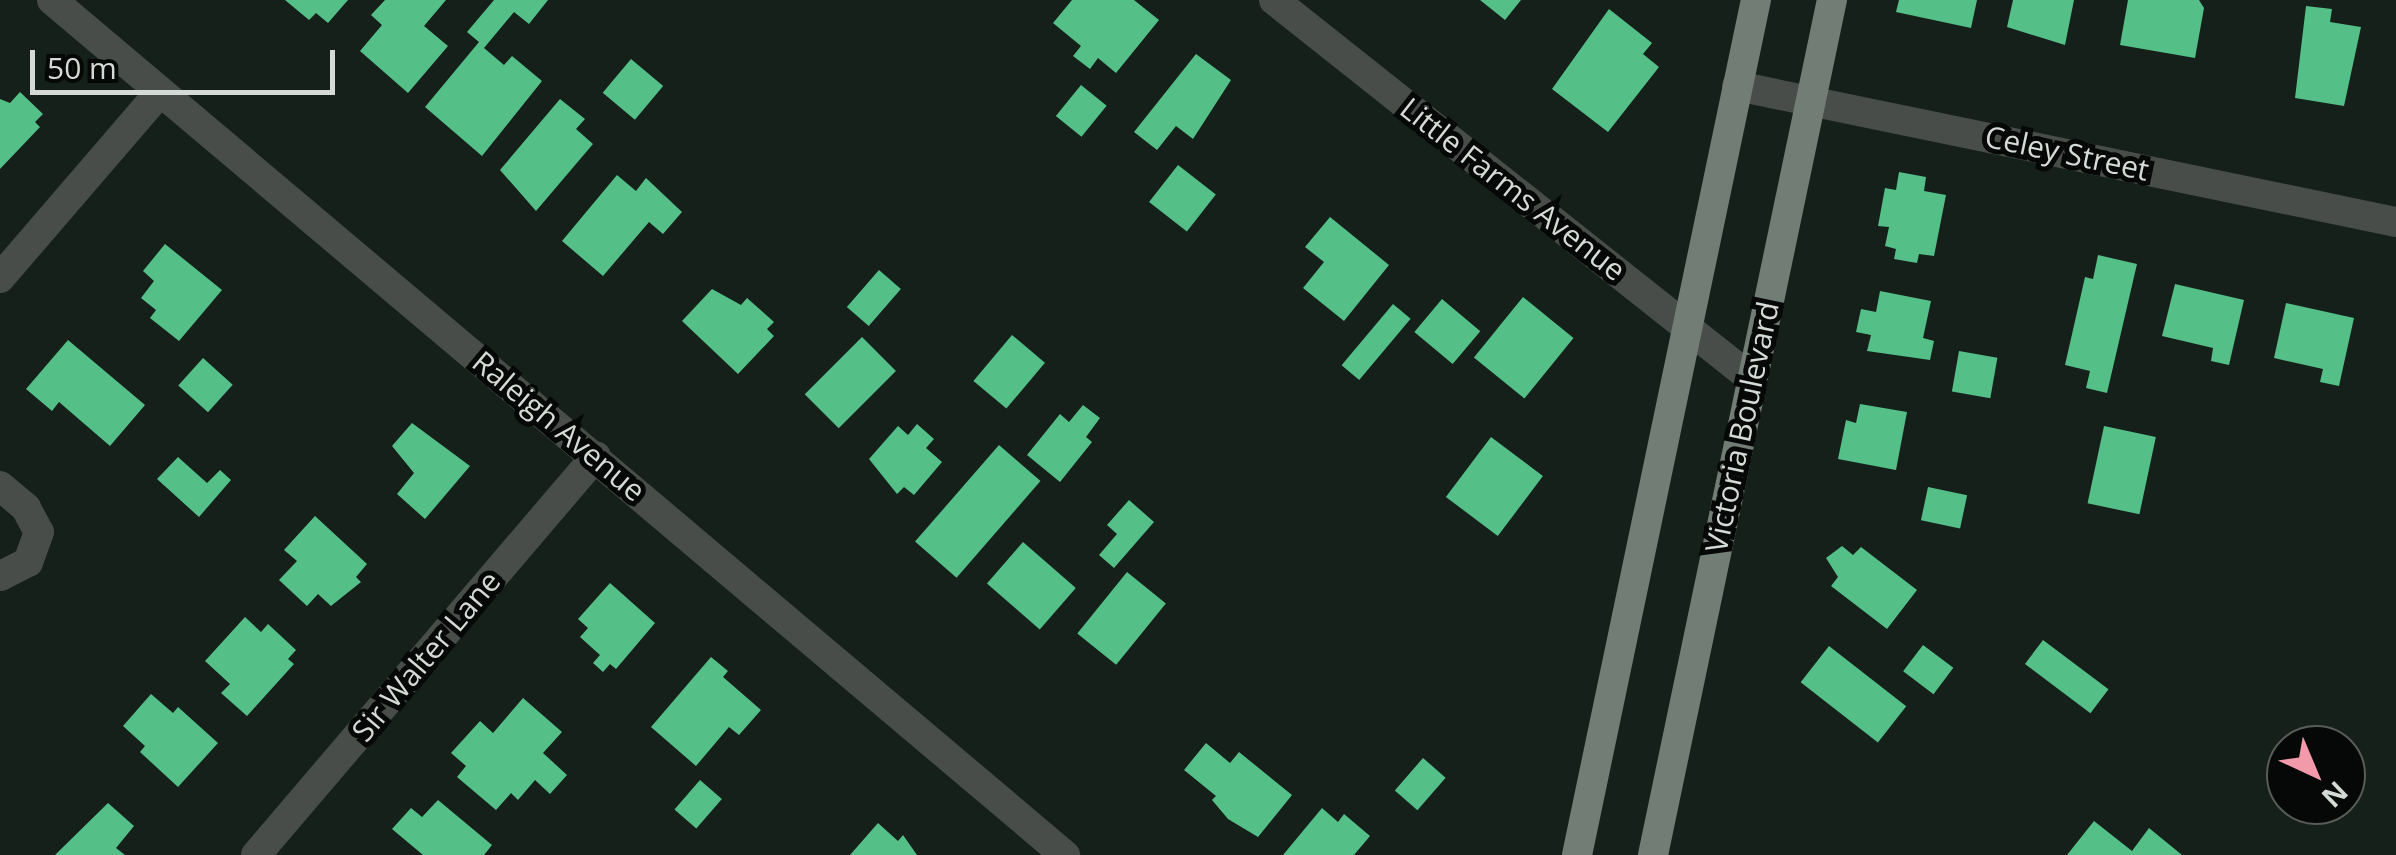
<!DOCTYPE html>
<style>
body{margin:0}
#map{position:relative;width:2396px;height:855px;overflow:hidden;background:#15201a;font-family:"Open Sans",sans-serif}
div>[style]{position:absolute}
.building>*{inset:0;background:#54c088;transform-origin:0 0}
.minor>*{height:30px;margin:-15px;padding:0 15px;transform-origin:15px;border-radius:15px;background:#484d4a}
.major>*{height:30px;margin:-15px;padding:0 15px;transform-origin:15px;border-radius:15px;background:#727d76}
span{translate:-50% -50%;white-space:nowrap;text-align:center;line-height:1.15;-webkit-text-stroke:10px #050806;paint-order:stroke}
.street-label{font-size:30px;color:#d4dad6}
.north{position:absolute;left:2266px;top:725px;width:100px;height:100px;box-sizing:border-box;background:#050806;border:2px solid #585c59;border-radius:50%;rotate:136deg;font-size:28px;font-weight:700;line-height:40px;text-align:center;color:#d4dad6}
.north::after{content:'';display:block;margin:auto;width:35px;height:45px;background:#f39aaa;clip-path:polygon(50% 0,100% 100%,50% 72%,0 100%)}
.scale{position:absolute;left:30px;top:50px;width:305px;height:45px;box-sizing:border-box;border:5px solid #d4dad6;border-top:0;padding-left:12px;font-size:30px;line-height:35px;white-space:nowrap;color:#d4dad6;-webkit-text-stroke:8px #050806;paint-order:stroke}
</style>
<div id="map">
<div class="building">
<i style="clip-path:polygon(285px 0,348px 0,328px 23px,316px 13px,309px 20px)"></i>
<i style="clip-path:polygon(385px 0,446px 0,424px 26px,448px 46px,408px 93px,360px 51px,382px 25px,371px 15px)"></i>
<i style="clip-path:polygon(494px 0,548px 0,529px 24px,514px 12px,484px 48px,504px 65px,512px 56px,542px 81px,482px 156px,425px 107px,479px 42px,467px 32px)"></i>
<i style="clip-path:polygon(1072px 0,1134px 0,1159px 20px,1116px 73px,1098px 58px,1090px 69px,1073px 56px,1081px 46px,1053px 23px)"></i>
<i style="clip-path:polygon(1480px 0,1521px 0,1505px 20px)"></i>
<i style="clip-path:polygon(1899px 0,1977px 0,1971px 28px,1896px 12px)"></i>
<i style="clip-path:polygon(2013px 0,2074px 0,2065px 45px,2007px 27px)"></i>
<i style="clip-path:polygon(2128px 0,2199px 0,2204px 8px,2195px 58px,2120px 45px)"></i>
<i style="clip-path:polygon(2306px 6px,2332px 9px,2330px 22px,2361px 27px,2344px 106px,2295px 98px)"></i>
<i style="clip-path:polygon(1609px 9px,1652px 43px,1643px 54px,1659px 67px,1608px 132px,1552px 89px)"></i>
<i style="clip-path:polygon(1196px 54px,1231px 80px,1193px 139px,1176px 126px,1157px 150px,1134px 132px)"></i>
<i style="left:631px;top:59px;width:42px;height:44px;rotate:40deg"></i>
<i style="left:1081px;top:85px;width:33px;height:40px;rotate:39deg"></i>
<i style="clip-path:polygon(20px 92px,43px 114px,35px 122px,40px 127px,0 169px,0 99px,10px 103px)"></i>
<i style="clip-path:polygon(560px 99px,585px 119px,576px 129px,593px 144px,536px 211px,500px 170px)"></i>
<i style="left:1178px;top:165px;width:48px;height:47px;rotate:38deg"></i>
<i style="clip-path:polygon(1899px 172px,1926px 177px,1924px 191px,1946px 195px,1934px 256px,1919px 254px,1917px 263px,1894px 259px,1896px 249px,1885px 246px,1889px 227px,1878px 226px,1885px 188px,1896px 190px)"></i>
<i style="clip-path:polygon(617px 175px,636px 191px,646px 178px,682px 212px,663px 234px,649px 222px,603px 276px,562px 241px)"></i>
<i style="clip-path:polygon(1330px 217px,1389px 265px,1344px 321px,1303px 288px,1324px 262px,1305px 247px)"></i>
<i style="clip-path:polygon(165px 244px,222px 290px,179px 341px,150px 318px,156px 310px,141px 298px,154px 281px,143px 271px)"></i>
<i style="clip-path:polygon(2098px 255px,2137px 264px,2107px 393px,2086px 388px,2090px 371px,2065px 365px,2085px 277px,2093px 279px)"></i>
<i style="left:879px;top:270px;width:29px;height:49px;rotate:41deg"></i>
<i style="clip-path:polygon(2175px 284px,2244px 300px,2229px 365px,2211px 361px,2213px 348px,2162px 336px)"></i>
<i style="clip-path:polygon(712px 289px,741px 305px,747px 298px,774px 322px,767px 329px,774px 336px,738px 374px,682px 321px)"></i>
<i style="clip-path:polygon(1880px 291px,1931px 301px,1923px 338px,1934px 341px,1930px 360px,1867px 351px,1871px 335px,1856px 332px,1861px 309px,1876px 312px)"></i>
<i style="left:1523px;top:297px;width:65px;height:78px;rotate:39deg"></i>
<i style="left:1442px;top:299px;width:50px;height:43px;rotate:40deg"></i>
<i style="clip-path:polygon(2286px 303px,2354px 318px,2339px 386px,2320px 382px,2323px 369px,2274px 358px)"></i>
<i style="left:1393px;top:304px;width:23px;height:80px;rotate:40deg"></i>
<i style="left:1012px;top:335px;width:43px;height:60px;rotate:40deg"></i>
<i style="left:862px;top:337px;width:48px;height:81px;rotate:45deg"></i>
<i style="clip-path:polygon(68px 340px,145px 405px,110px 446px,59px 402px,52px 411px,26px 389px)"></i>
<i style="left:1959px;top:351px;width:39px;height:41px;rotate:10deg"></i>
<i style="left:203px;top:358px;width:40px;height:37px;rotate:42deg"></i>
<i style="clip-path:polygon(1860px 404px,1907px 412px,1896px 470px,1838px 459px,1846px 420px,1856px 423px)"></i>
<i style="clip-path:polygon(1083px 405px,1100px 418px,1086px 437px,1092px 442px,1060px 482px,1027px 455px,1060px 414px,1069px 422px)"></i>
<i style="clip-path:polygon(412px 423px,470px 466px,425px 519px,397px 494px,414px 473px,392px 446px)"></i>
<i style="clip-path:polygon(917px 424px,934px 439px,926px 448px,942px 462px,914px 495px,904px 487px,897px 494px,869px 459px,898px 426px,908px 435px)"></i>
<i style="left:2104px;top:426px;width:53px;height:79px;rotate:12deg"></i>
<i style="left:1491px;top:437px;width:65px;height:75px;rotate:37deg"></i>
<i style="left:999px;top:445px;width:55px;height:128px;rotate:41deg"></i>
<i style="clip-path:polygon(178px 457px,207px 483px,220px 470px,231px 480px,199px 517px,157px 479px)"></i>
<i style="left:1928px;top:487px;width:40px;height:34px;rotate:12deg"></i>
<i style="clip-path:polygon(1129px 500px,1154px 522px,1114px 568px,1099px 555px,1117px 534px,1107px 525px)"></i>
<i style="clip-path:polygon(315px 516px,367px 564px,356px 577px,361px 582px,331px 606px,318px 594px,307px 606px,279px 580px,297px 561px,284px 550px)"></i>
<i style="left:1023px;top:542px;width:70px;height:55px;rotate:41deg"></i>
<i style="clip-path:polygon(1842px 546px,1853px 555px,1861px 547px,1917px 590px,1887px 629px,1831px 586px,1838px 577px,1826px 558px)"></i>
<i style="left:1127px;top:572px;width:50px;height:79px;rotate:39deg"></i>
<i style="clip-path:polygon(610px 583px,655px 623px,616px 669px,610px 664px,603px 672px,593px 663px,600px 655px,580px 637px,588px 628px,578px 619px)"></i>
<i style="clip-path:polygon(245px 617px,261px 632px,268px 624px,296px 650px,288px 659px,294px 664px,247px 716px,221px 693px,230px 684px,205px 661px)"></i>
<i style="left:2043px;top:640px;width:82px;height:30px;rotate:37deg"></i>
<i style="left:1923px;top:645px;width:38px;height:33px;rotate:37deg"></i>
<i style="left:1829px;top:646px;width:98px;height:46px;rotate:38deg"></i>
<i style="clip-path:polygon(711px 657px,728px 671px,723px 677px,761px 710px,739px 735px,729px 727px,696px 766px,651px 727px)"></i>
<i style="clip-path:polygon(151px 694px,173px 713px,178px 707px,218px 743px,178px 787px,140px 752px,145px 746px,123px 726px)"></i>
<i style="clip-path:polygon(523px 698px,562px 732px,543px 753px,567px 775px,550px 794px,535px 780px,518px 800px,511px 793px,496px 810px,457px 777px,466px 766px,451px 753px,480px 721px,493px 733px)"></i>
<i style="clip-path:polygon(1206px 743px,1230px 763px,1239px 752px,1292px 795px,1258px 837px,1228px 819px,1212px 800px,1216px 796px,1184px 770px)"></i>
<i style="left:1423px;top:758px;width:30px;height:43px;rotate:41deg"></i>
<i style="left:700px;top:780px;width:29px;height:39px;rotate:41deg"></i>
<i style="clip-path:polygon(438px 800px,492px 845px,484px 855px,423px 855px,392px 829px,411px 808px,422px 817px)"></i>
<i style="clip-path:polygon(108px 803px,134px 826px,116px 848px,125px 855px,55px 855px)"></i>
<i style="clip-path:polygon(1322px 808px,1338px 822px,1344px 814px,1370px 836px,1354px 855px,1283px 855px)"></i>
<i style="clip-path:polygon(2094px 821px,2132px 851px,2149px 828px,2182px 855px,2067px 855px)"></i>
<i style="clip-path:polygon(878px 823px,898px 841px,903px 835px,917px 855px,850px 855px)"></i>
</div>
<div class="minor">
<i style="left:52px;top:0;width:1326px;rotate:40.17deg"></i>
<i style="left:1274px;top:0;width:610px;rotate:38.41deg"></i>
<i style="left:1737px;top:86px;width:673px;rotate:11.66deg"></i>
<i style="left:0;top:278px;width:245px;rotate:-49.3deg"></i>
<i style="left:0;top:486px;width:34px;rotate:40deg"></i>
<i style="left:26px;top:508px;width:27px;rotate:62deg"></i>
<i style="left:39px;top:532px;width:32px;rotate:110deg"></i>
<i style="left:28px;top:562px;width:31px;rotate:153deg"></i>
<i style="left:256px;top:855px;width:524px;rotate:-49.56deg"></i>
</div>
<div class="major">
<i style="left:1577px;top:855px;width:874px;rotate:-78.18deg"></i>
<i style="left:1653px;top:855px;width:874px;rotate:-78.18deg"></i>
</div>
<div class="street-label">
<span style="left:2067px;top:153px;rotate:12deg">Celey Street</span>
<span style="left:1513px;top:189px;rotate:38deg">Little Farms Avenue</span>
<span style="left:559px;top:426px;rotate:40deg">Raleigh Avenue</span>
<span style="left:1742px;top:427px;rotate:-78deg">Victoria Boulevard</span>
<span style="left:426px;top:656px;rotate:-50deg">Sir Walter Lane</span>
</div>
<div class="north">N</div>
<div class="scale">50 m</div>
</div>
